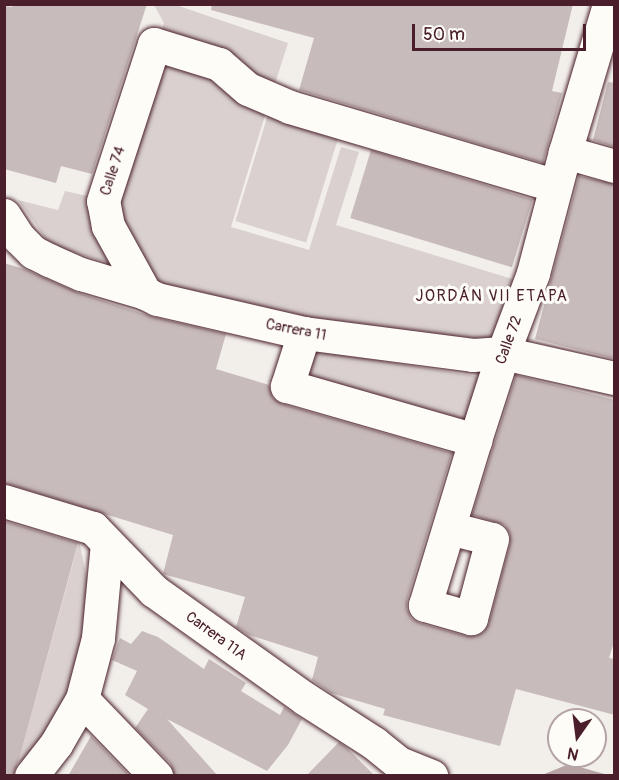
<!DOCTYPE html>
<meta charset="utf-8">
<style>
body{margin:0}
#map{position:relative;width:619px;height:780px;overflow:hidden;background:#f2efeb;font-family:Pangolin,sans-serif}
div>[style]{position:absolute}
.green>*{inset:0;background:#d9d0cf;transform-origin:0 0}
.water>*{inset:0;background:#b7a5a6}
.building>*{inset:0;background:#c8bbbb;transform-origin:0 0}
.roads{filter:drop-shadow(0 0 2px #4a1f2b) drop-shadow(0 0 2px #4a1f2b)}
.minor>*{height:33px;margin:-16.5px;padding:0 16.5px;transform-origin:16.5px;border-radius:16.5px;background:#fdfcf7}
span{translate:-50% -50%;white-space:nowrap;text-align:center;line-height:1.15;-webkit-text-stroke:6px #fdfcf7;paint-order:stroke}
.street-label{font-size:15px;color:#4a1f2b}
.neighbourhood-label{font-size:16px;color:#4a1f2b;letter-spacing:1.5px}
.frame{position:absolute;inset:0;border:6px solid #4a1f2b;pointer-events:none}
.north{position:absolute;left:547px;top:708px;width:60px;height:60px;box-sizing:border-box;background:#fdfcf7;border:2px solid #b5a4a5;border-radius:50%;rotate:194deg;font-size:16px;font-weight:700;line-height:24px;text-align:center;color:#4a1f2b}
.north::after{content:'';display:block;margin:auto;width:21px;height:27px;background:#4a1f2b;clip-path:polygon(50% 0,100% 100%,50% 72%,0 100%)}
.scale{position:absolute;left:412px;top:24px;width:174px;height:27px;box-sizing:border-box;border:3px solid #4a1f2b;border-top:0;padding-left:8px;font-size:18px;line-height:21px;white-space:nowrap;color:#4a1f2b;-webkit-text-stroke:4px #fdfcf7;paint-order:stroke}
</style>
<div id="map">
<div class="green">
<i style="clip-path:polygon(154px 5px,176px 5px,288px 43px,271px 96px,158px 42px,164px 23px)"></i>
<i style="clip-path:polygon(156px 49px,267px 109px,231px 227px,309px 250px,341px 147px,359px 152px,336px 225px,522px 282px,485px 351px,148px 290px,113px 225px)"></i>
<i style="left:269px;top:111px;width:74px;height:115px;rotate:17deg"></i>
<i style="clip-path:polygon(65px 191px,96px 198px,117px 265px,51px 246px,18px 200px,58px 210px)"></i>
<i style="clip-path:polygon(307px 349px,481px 377px,467px 429px,298px 377px)"></i>
<i style="clip-path:polygon(79px 541px,90px 593px,86px 637px,71px 691px,46px 738px,18px 764px)"></i>
</div>
<div class="water">
<i style="clip-path:polygon(569px 764px,608px 775px,609px 775px,542px 775px)"></i>
</div>
<div class="building">
<i style="clip-path:polygon(13px 4px,147px 4px,92px 174px,61px 166px,56px 183px,4px 169px,4px 6px,12px 7px)"></i>
<i style="clip-path:polygon(212px 4px,573px 4px,552px 91px,562px 93px,543px 163px,299px 90px,314px 38px,211px 10px)"></i>
<i style="clip-path:polygon(608px 82px,615px 83px,615px 147px,593px 140px)"></i>
<i style="left:371px;top:150px;width:169px;height:71px;rotate:17deg"></i>
<i style="clip-path:polygon(579px 176px,615px 184px,615px 359px,535px 339px)"></i>
<i style="clip-path:polygon(4px 263px,24px 269px,76px 292px,153px 317px,226px 334px,216px 369px,269px 385px,273px 398px,282px 404px,452px 453px,407px 600px,407px 609px,411px 618px,419px 623px,466px 636px,476px 636px,484px 632px,489px 623px,510px 544px,510px 534px,505px 525px,472px 515px,516px 375px,615px 400px,615px 639px,609px 658px,615px 659px,615px 715px,516px 689px,500px 746px,383px 715px,385px 709px,331px 693px,312px 680px,318px 657px,249px 635px,236px 627px,245px 597px,163px 574px,173px 535px,4px 483px)"></i>
<i style="clip-path:polygon(4px 521px,78px 543px,19px 760px,13px 776px,4px 776px)"></i>
<i style="clip-path:polygon(142px 631px,158px 637px,204px 669px,209px 659px,246px 683px,241px 691px,280px 715px,284px 707px,302px 719px,288px 745px,267px 771px,167px 719px,218px 776px,174px 776px,170px 763px,135px 728px,148px 709px,125px 695px,137px 671px,112px 660px,120px 638px,131px 644px)"></i>
<i style="clip-path:polygon(91px 736px,130px 776px,68px 776px)"></i>
<i style="clip-path:polygon(339px 742px,346px 747px,375px 776px,306px 776px)"></i>
</div>
<div class="roads">
<div class="minor">
<i style="left:565px;top:152px;width:51px;rotate:15.9deg"></i>
<i style="left:4px;top:215px;width:27px;rotate:57deg"></i>
<i style="left:19px;top:238px;width:20px;rotate:45deg"></i>
<i style="left:33px;top:252px;width:18px;rotate:27deg"></i>
<i style="left:49px;top:260px;width:35px;rotate:24deg"></i>
<i style="left:81px;top:274px;width:67px;rotate:16.5deg"></i>
<i style="left:145px;top:293px;width:13px;rotate:27deg"></i>
<i style="left:157px;top:299px;width:151px;rotate:13deg"></i>
<i style="left:304px;top:333px;width:170px;rotate:7.4deg"></i>
<i style="left:473px;top:355px;width:30px;rotate:-4deg"></i>
<i style="left:503px;top:353px;width:114px;rotate:12.7deg"></i>
<i style="left:145px;top:293px;width:77px;rotate:-118.9deg"></i>
<i style="left:108px;top:226px;width:25px;rotate:-101deg"></i>
<i style="left:103px;top:201px;width:165px;rotate:-72deg"></i>
<i style="left:154px;top:44px;width:68px;rotate:17.1deg"></i>
<i style="left:219px;top:64px;width:38px;rotate:41deg"></i>
<i style="left:248px;top:89px;width:46px;rotate:23.2deg"></i>
<i style="left:290px;top:107px;width:277px;rotate:16.5deg"></i>
<i style="left:304px;top:333px;width:56px;rotate:107.8deg"></i>
<i style="left:287px;top:386px;width:196px;rotate:16deg"></i>
<i style="left:4px;top:501px;width:93px;rotate:16.9deg"></i>
<i style="left:93px;top:528px;width:88px;rotate:45.9deg"></i>
<i style="left:154px;top:591px;width:184px;rotate:35.5deg"></i>
<i style="left:304px;top:698px;width:83px;rotate:32.7deg"></i>
<i style="left:374px;top:743px;width:32px;rotate:39deg"></i>
<i style="left:399px;top:763px;width:35px;rotate:22deg"></i>
<i style="left:449px;top:528px;width:44px;rotate:14.3deg"></i>
<i style="left:492px;top:539px;width:82px;rotate:104.9deg"></i>
<i style="left:471px;top:618px;width:48px;rotate:-164.2deg"></i>
<i style="left:425px;top:605px;width:172px;rotate:-73.1deg"></i>
<i style="left:475px;top:440px;width:91px;rotate:-72.2deg"></i>
<i style="left:503px;top:353px;width:85px;rotate:-69.4deg"></i>
<i style="left:533px;top:273px;width:125px;rotate:-75.2deg"></i>
<i style="left:565px;top:152px;width:154px;rotate:-73.4deg"></i>
<i style="left:82px;top:699px;width:107px;rotate:46.1deg"></i>
<i style="left:31px;top:776px;width:41px;rotate:-52deg"></i>
<i style="left:56px;top:744px;width:52px;rotate:-60deg"></i>
<i style="left:82px;top:699px;width:63px;rotate:-75.3deg"></i>
<i style="left:98px;top:638px;width:95px;rotate:-84.6deg"></i>
</div>
</div>
<div class="street-label">
<span style="left:113px;top:171px;rotate:-72deg">Calle 74</span>
<span style="left:296px;top:330px;rotate:11deg">Carrera 11</span>
<span style="left:509px;top:340px;rotate:-70deg">Calle 72</span>
<span style="left:216px;top:636px;rotate:36deg">Carrera 11A</span>
</div>
<div class="neighbourhood-label">
<span style="left:492px;top:296px">JORDÁN VII ETAPA</span>
</div>
<div class="frame"></div>
<div class="north">N</div>
<div class="scale">50 m</div>
</div>
